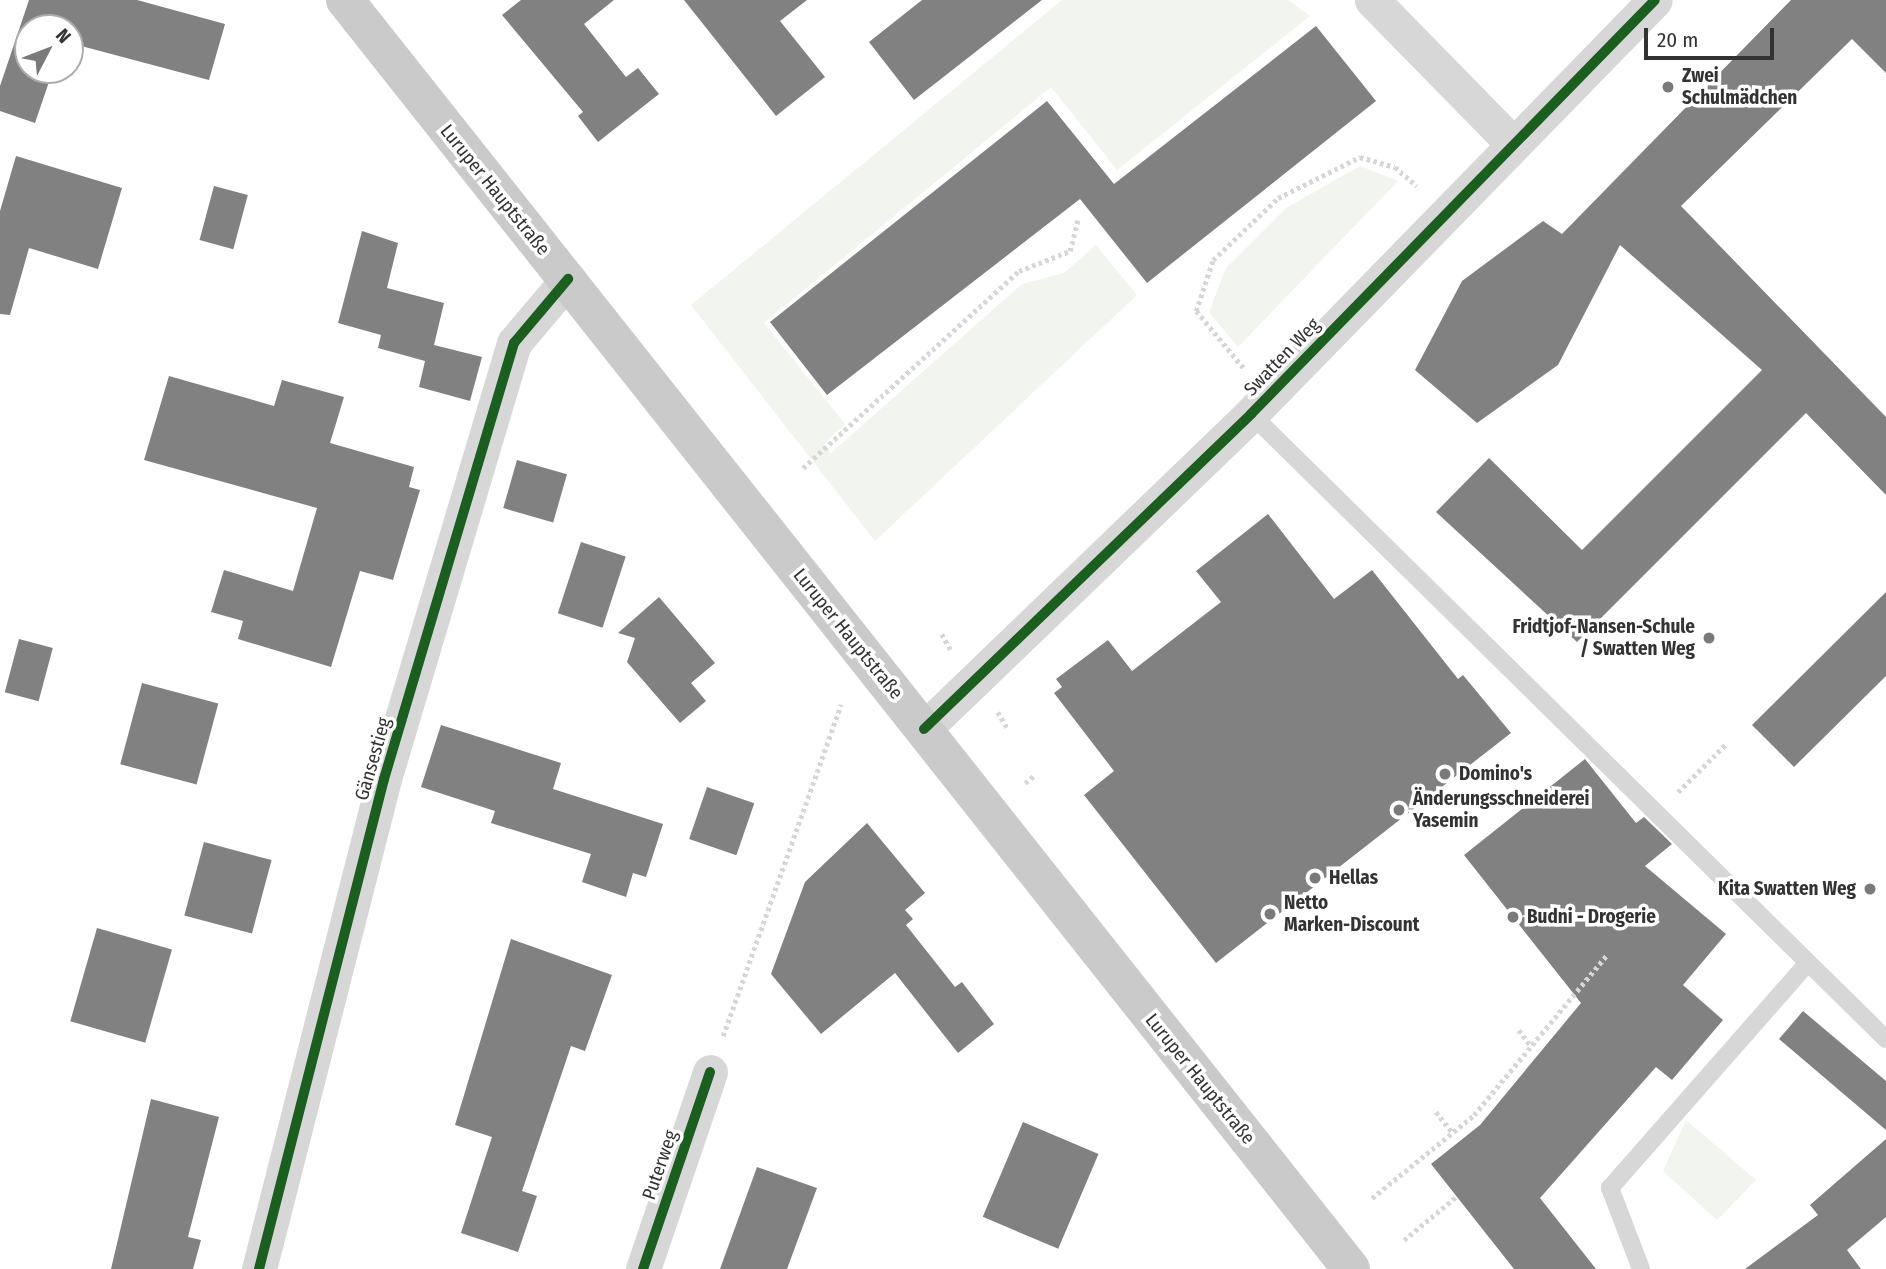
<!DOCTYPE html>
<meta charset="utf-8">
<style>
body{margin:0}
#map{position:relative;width:1886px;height:1269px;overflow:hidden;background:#fff;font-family:"Fira Sans Condensed",sans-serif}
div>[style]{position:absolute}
.green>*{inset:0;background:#f1f5ed}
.building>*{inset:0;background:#818181;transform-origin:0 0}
.path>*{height:4.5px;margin-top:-2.25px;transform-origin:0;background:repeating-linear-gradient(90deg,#d6d6d6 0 3.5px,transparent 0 7px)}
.lane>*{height:18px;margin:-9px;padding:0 9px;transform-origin:9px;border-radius:9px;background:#d7d7d7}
.street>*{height:35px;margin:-17.5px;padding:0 17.5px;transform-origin:17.5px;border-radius:17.5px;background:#d7d7d7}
.primary>*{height:38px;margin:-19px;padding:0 19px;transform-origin:19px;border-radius:19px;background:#cacaca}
.cycleway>*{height:10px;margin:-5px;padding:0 5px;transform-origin:5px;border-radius:5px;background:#1b5e20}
.dots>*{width:19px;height:19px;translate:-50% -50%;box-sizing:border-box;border:4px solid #fff;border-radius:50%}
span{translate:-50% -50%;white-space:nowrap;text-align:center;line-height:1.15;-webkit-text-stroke:7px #fff;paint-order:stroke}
.poi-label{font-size:19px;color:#333;font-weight:700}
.left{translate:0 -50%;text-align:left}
.right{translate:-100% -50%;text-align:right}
.street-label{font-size:19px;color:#333}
.north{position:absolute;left:14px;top:14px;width:70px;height:70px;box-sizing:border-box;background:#fff;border:2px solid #adadad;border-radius:50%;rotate:48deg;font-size:19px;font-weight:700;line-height:28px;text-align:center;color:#333}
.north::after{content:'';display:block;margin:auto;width:24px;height:32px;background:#7a7a7a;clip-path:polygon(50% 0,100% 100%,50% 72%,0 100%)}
.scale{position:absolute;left:1644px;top:28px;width:130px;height:32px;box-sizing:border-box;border:4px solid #333;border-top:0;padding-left:9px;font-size:21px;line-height:24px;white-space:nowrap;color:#333;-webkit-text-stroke:5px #fff;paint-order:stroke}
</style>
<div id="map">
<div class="green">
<i style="clip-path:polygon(1062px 0,1288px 0,1310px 16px,1117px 170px,1051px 87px,764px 323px,845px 424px,824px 444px,831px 453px,1022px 284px,1064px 273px,1096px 245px,1137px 295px,875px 541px,691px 305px)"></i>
<i style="clip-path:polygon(1360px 166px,1398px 181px,1238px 347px,1209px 312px,1226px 268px,1286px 208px)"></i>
<i style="clip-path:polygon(1686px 1120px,1756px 1180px,1717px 1220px,1663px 1171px)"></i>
</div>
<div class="building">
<i style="clip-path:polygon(29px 0,137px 0,225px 24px,209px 80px,70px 43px,70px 28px,28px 28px,28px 70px,53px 70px,35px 123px,0 111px,0 86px)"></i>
<i style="clip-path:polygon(521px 0,614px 0,584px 24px,626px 77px,638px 68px,659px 94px,598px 142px,578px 116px,583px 112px,502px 15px)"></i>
<i style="clip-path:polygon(684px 0,807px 0,780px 21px,825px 77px,776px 116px)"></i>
<i style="clip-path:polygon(922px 0,1042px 0,914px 100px,869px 42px)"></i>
<i style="clip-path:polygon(1791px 0,1886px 0,1886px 73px,1852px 39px,1681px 206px,1886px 417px,1886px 495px,1806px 413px,1577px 642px,1436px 512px,1489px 458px,1582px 550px,1762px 370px,1620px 245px,1558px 365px,1477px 423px,1415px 370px,1462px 281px,1543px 221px,1562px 234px)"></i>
<i style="clip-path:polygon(1316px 26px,1376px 101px,1147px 283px,1080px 199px,827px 395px,770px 322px,1047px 101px,1114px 184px)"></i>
<i style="clip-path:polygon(16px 156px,122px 188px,98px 269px,29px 248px,10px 315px,0 314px,0 211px)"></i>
<i style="left:214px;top:186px;width:35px;height:56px;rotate:15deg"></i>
<i style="clip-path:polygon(362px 231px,398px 243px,387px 288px,444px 303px,434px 345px,482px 357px,470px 401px,419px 387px,425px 361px,378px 348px,381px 335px,338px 323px)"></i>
<i style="clip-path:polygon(169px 376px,274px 406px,282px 380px,344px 397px,330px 443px,414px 467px,409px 487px,420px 490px,393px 580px,360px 571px,331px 667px,238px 639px,243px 621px,211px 612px,224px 570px,293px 591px,317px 508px,144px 460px)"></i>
<i style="left:517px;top:460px;width:52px;height:50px;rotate:16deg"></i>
<i style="clip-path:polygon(1268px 514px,1334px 599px,1372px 570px,1458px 679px,1463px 675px,1511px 733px,1216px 963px,1084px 795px,1114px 771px,1054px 693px,1062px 687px,1056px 679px,1108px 640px,1132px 671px,1221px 602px,1196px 571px)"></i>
<i style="left:581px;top:542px;width:47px;height:75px;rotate:18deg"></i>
<i style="clip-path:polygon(1886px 592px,1886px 676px,1794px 767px,1752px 725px)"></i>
<i style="clip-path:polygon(659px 597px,715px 663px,691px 683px,706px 701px,680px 723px,627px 662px,635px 638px,618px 633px)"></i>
<i style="left:19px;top:639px;width:35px;height:55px;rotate:15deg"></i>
<i style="left:142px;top:683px;width:79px;height:84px;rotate:15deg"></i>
<i style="clip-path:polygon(441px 725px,561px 763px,553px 789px,663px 824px,646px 877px,633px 873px,626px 897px,582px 882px,591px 854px,491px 823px,495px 811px,421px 787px)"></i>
<i style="clip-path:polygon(1585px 759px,1636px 823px,1644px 817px,1672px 844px,1645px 866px,1726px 934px,1683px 985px,1723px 1020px,1672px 1080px,1656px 1067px,1540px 1198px,1596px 1269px,1514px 1269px,1431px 1164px,1480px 1125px,1581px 1003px,1464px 855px)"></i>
<i style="left:707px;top:787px;width:50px;height:55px;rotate:19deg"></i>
<i style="clip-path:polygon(867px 823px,925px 893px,905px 910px,913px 919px,906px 925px,955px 987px,962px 982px,994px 1024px,958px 1053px,895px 973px,821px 1034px,771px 974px,805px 882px)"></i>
<i style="left:204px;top:842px;width:70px;height:76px;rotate:15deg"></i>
<i style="left:97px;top:928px;width:78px;height:97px;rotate:16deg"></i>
<i style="clip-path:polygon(511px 939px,612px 975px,585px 1051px,571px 1046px,522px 1191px,537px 1196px,518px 1252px,461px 1233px,492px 1137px,455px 1125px)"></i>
<i style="clip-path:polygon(1803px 1011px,1886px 1081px,1886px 1130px,1779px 1039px)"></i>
<i style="clip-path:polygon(151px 1099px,219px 1117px,188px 1237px,201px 1240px,193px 1269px,111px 1269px)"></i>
<i style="left:1023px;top:1122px;width:82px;height:103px;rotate:23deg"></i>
<i style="clip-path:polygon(1886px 1139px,1886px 1217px,1847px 1250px,1861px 1269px,1745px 1269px,1818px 1215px,1810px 1205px)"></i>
<i style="clip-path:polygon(757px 1167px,817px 1188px,787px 1269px,720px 1269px)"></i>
</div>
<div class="path">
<i style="left:1243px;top:368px;width:74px;rotate:-129.5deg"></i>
<i style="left:1196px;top:311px;width:54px;rotate:-71.6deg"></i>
<i style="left:1213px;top:260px;width:90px;rotate:-43.6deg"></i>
<i style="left:1278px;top:198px;width:92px;rotate:-26.6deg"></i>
<i style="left:1360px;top:157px;width:36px;rotate:16deg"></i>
<i style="left:1395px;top:167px;width:29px;rotate:41deg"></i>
<i style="left:803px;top:468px;width:292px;rotate:-42.4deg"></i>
<i style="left:1019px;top:271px;width:55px;rotate:-21.4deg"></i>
<i style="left:1070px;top:251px;width:33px;rotate:-76deg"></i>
<i style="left:942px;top:634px;width:18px;rotate:61deg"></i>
<i style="left:998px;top:712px;width:20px;rotate:60deg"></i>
<i style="left:1025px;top:783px;width:14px;rotate:-39deg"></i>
<i style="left:1678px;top:792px;width:69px;rotate:-45deg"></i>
<i style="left:1519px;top:1030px;width:20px;rotate:53deg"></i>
<i style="left:723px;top:1036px;width:352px;rotate:-70.4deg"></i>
<i style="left:1436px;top:1112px;width:27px;rotate:51deg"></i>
<i style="left:1372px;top:1198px;width:132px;rotate:-39.1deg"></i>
<i style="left:1474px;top:1115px;width:208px;rotate:-50.3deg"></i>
<i style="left:1404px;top:1240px;width:69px;rotate:-39.7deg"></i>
</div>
<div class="lane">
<i style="left:1251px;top:414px;width:891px;rotate:44.55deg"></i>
<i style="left:1641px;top:1269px;width:87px;rotate:-110.9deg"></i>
<i style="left:1610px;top:1188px;width:295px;rotate:-48.7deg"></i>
</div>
<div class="street">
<i style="left:1372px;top:0;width:202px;rotate:45.6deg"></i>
<i style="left:924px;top:729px;width:454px;rotate:-43.9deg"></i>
<i style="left:1251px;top:414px;width:578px;rotate:-45.7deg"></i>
<i style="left:259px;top:1269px;width:506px;rotate:-75.69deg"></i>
<i style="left:384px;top:779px;width:455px;rotate:-73.4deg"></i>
<i style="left:514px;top:343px;width:84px;rotate:-49.8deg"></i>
<i style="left:643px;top:1269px;width:208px;rotate:-71.2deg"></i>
</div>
<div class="primary">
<i style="left:345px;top:0;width:1619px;rotate:51.59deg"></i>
</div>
<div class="cycleway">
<i style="left:924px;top:729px;width:454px;rotate:-43.9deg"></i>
<i style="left:1251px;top:414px;width:578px;rotate:-45.7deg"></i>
<i style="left:259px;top:1269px;width:506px;rotate:-75.69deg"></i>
<i style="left:384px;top:779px;width:455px;rotate:-73.4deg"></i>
<i style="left:514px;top:343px;width:84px;rotate:-49.8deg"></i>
<i style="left:643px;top:1269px;width:208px;rotate:-71.2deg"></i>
</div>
<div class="dots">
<i style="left:1668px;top:87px;background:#7a7a7a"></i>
<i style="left:1709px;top:638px;background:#7a7a7a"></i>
<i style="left:1445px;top:774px;background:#7a7a7a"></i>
<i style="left:1399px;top:810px;background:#7a7a7a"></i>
<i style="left:1315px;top:878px;background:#7a7a7a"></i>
<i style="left:1870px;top:889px;background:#7a7a7a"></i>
<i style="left:1270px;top:914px;background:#7a7a7a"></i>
<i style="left:1513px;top:917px;background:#7a7a7a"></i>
</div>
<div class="poi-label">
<span class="left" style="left:1682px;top:87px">Zwei<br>Schulmädchen</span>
<span class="right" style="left:1695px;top:638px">Fridtjof-Nansen-Schule<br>/ Swatten Weg</span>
<span class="left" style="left:1459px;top:774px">Domino's</span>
<span class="left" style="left:1413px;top:810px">Änderungsschneiderei<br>Yasemin</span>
<span class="left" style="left:1329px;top:878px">Hellas</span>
<span class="right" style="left:1856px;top:889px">Kita Swatten Weg</span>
<span class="left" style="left:1284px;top:914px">Netto<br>Marken-Discount</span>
<span class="left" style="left:1527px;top:917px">Budni - Drogerie</span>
</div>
<div class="street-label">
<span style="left:495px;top:190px;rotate:51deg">Luruper Hauptstraße</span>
<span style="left:1282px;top:357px;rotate:-46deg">Swatten Weg</span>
<span style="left:848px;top:634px;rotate:51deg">Luruper Hauptstraße</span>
<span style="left:373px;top:759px;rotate:-74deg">Gänsestieg</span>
<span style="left:1200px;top:1079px;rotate:51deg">Luruper Hauptstraße</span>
<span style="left:660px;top:1165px;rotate:-71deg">Puterweg</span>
</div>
<div class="north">N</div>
<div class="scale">20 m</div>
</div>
